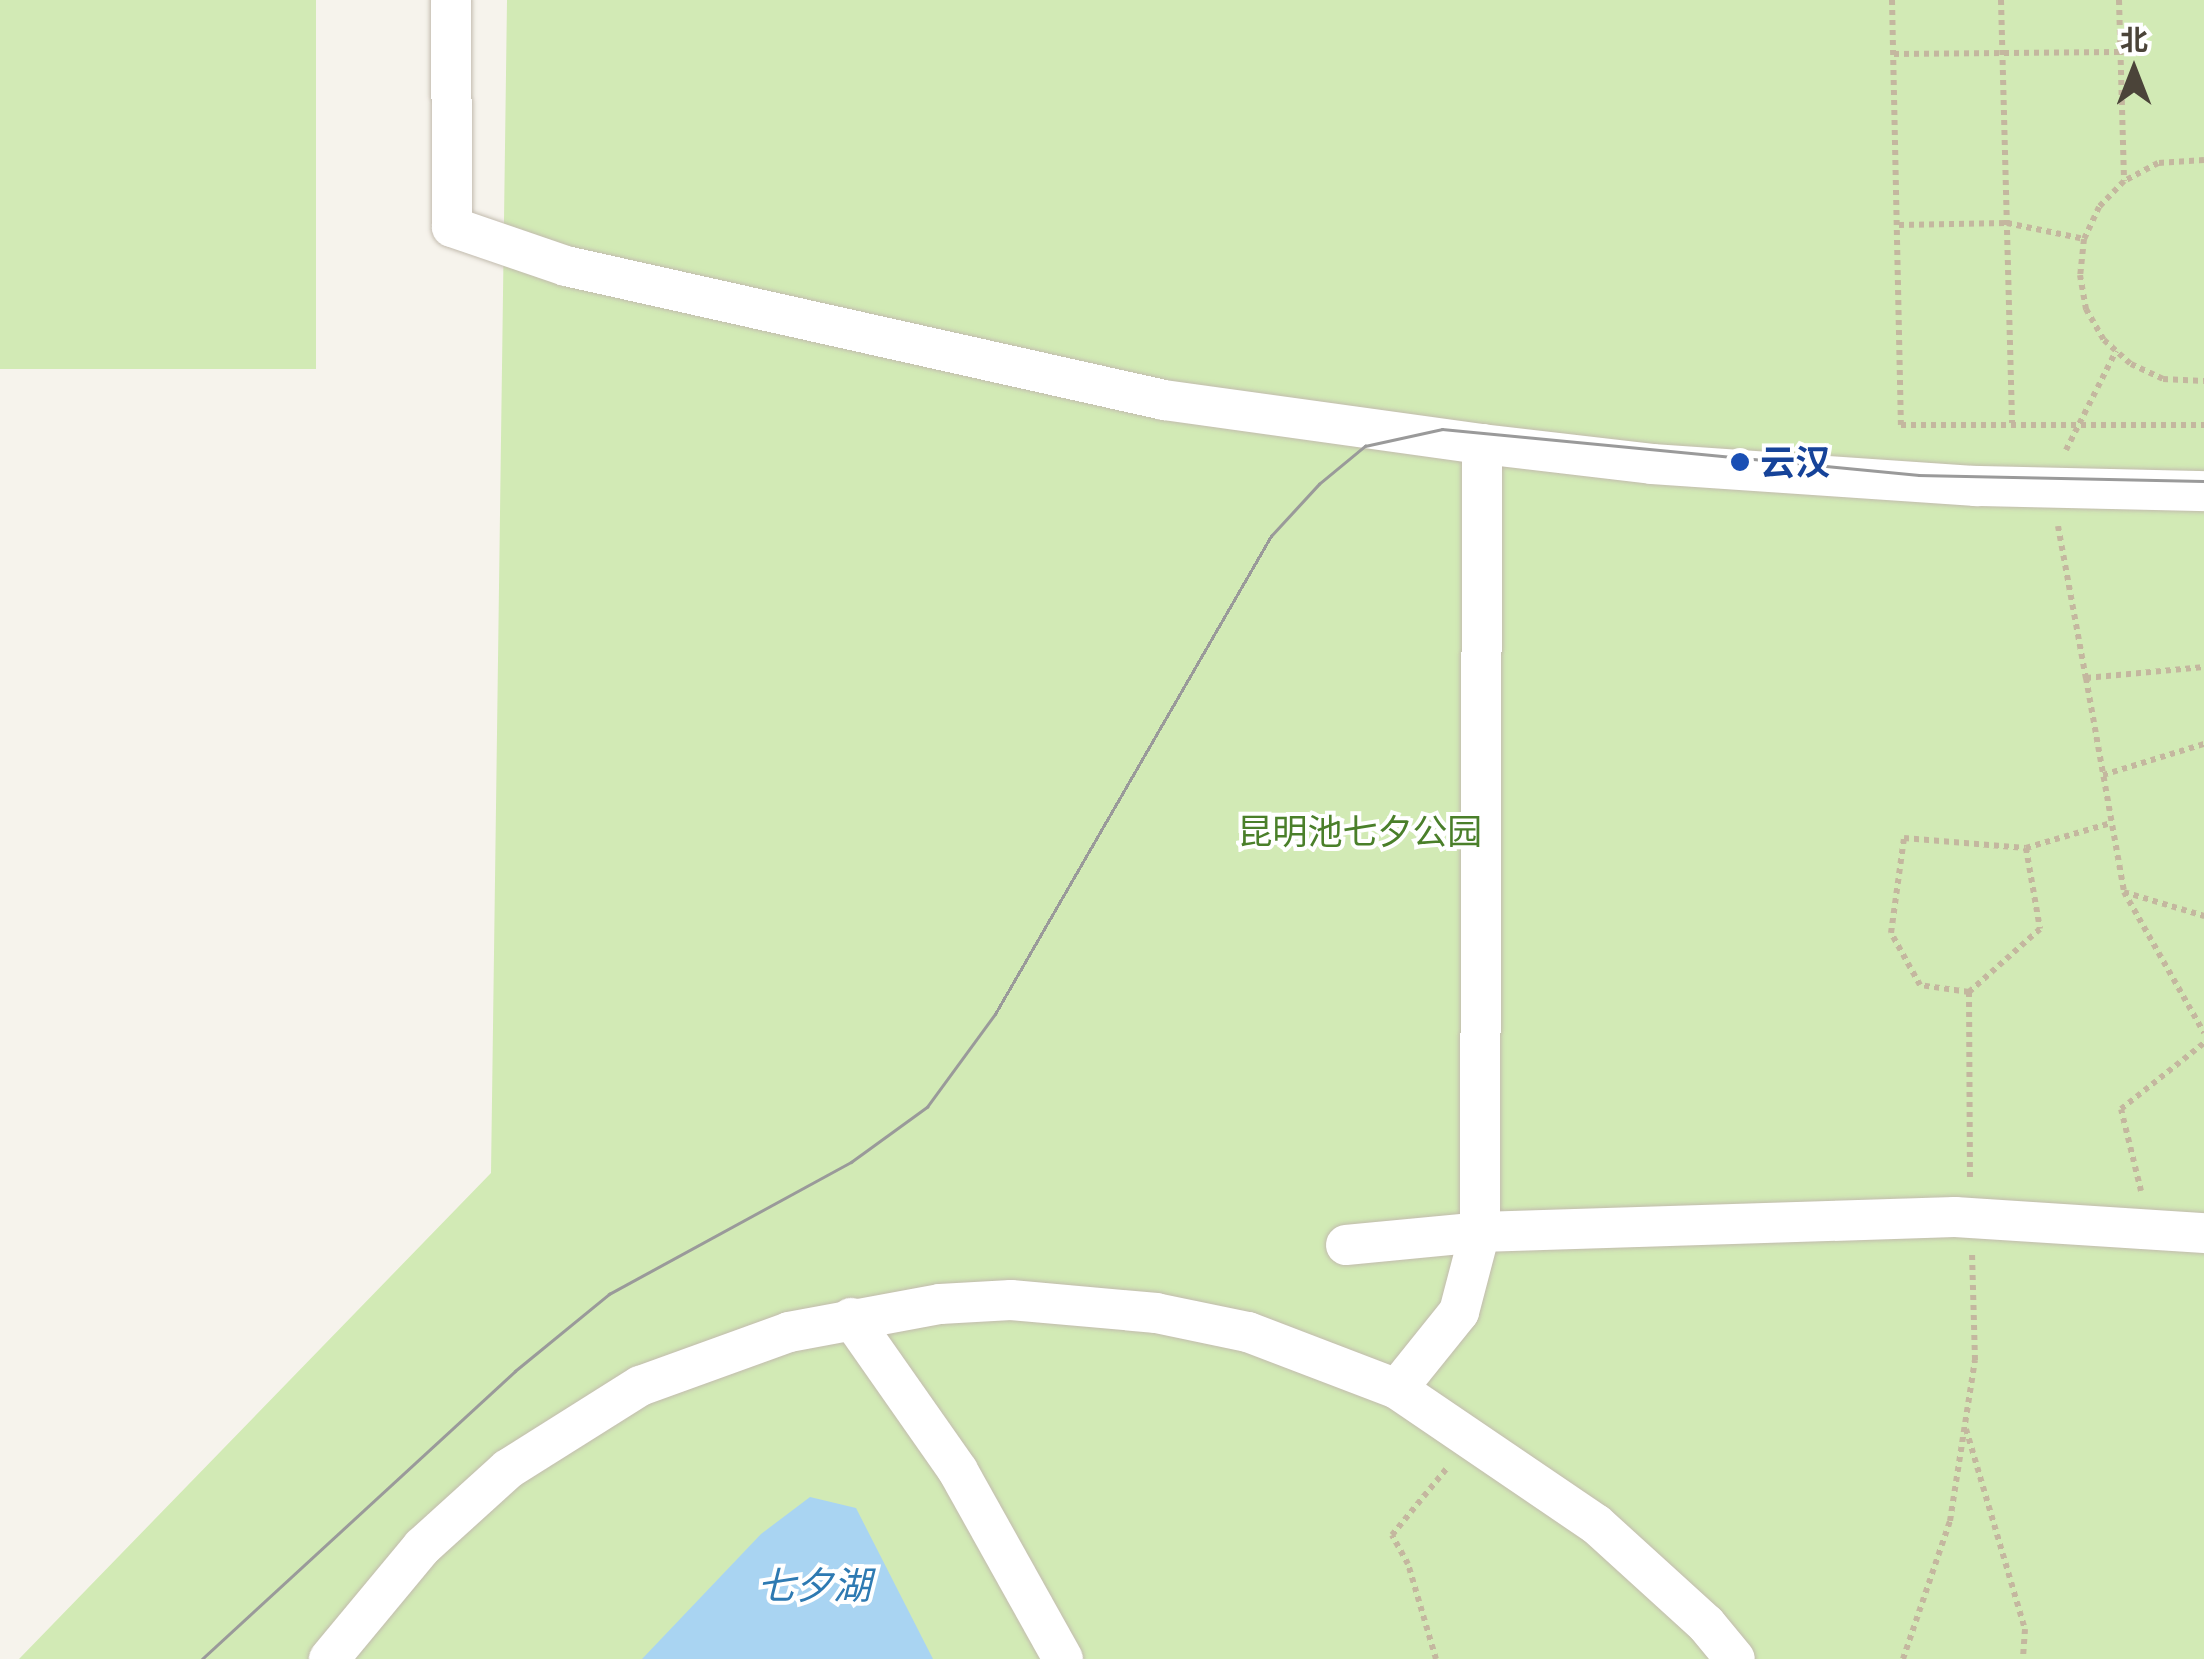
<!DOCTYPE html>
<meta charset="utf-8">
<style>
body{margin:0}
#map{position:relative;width:2204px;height:1659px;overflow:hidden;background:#f6f3ec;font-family:Ubuntu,"Noto Sans SC",sans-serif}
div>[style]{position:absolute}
.green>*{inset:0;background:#d2eab5;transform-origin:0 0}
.water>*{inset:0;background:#a9d4f2}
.path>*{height:6px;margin-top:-3px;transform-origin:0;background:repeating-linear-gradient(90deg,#c4b79f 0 5px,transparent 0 10px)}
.roads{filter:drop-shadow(0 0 2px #c2bbae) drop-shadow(0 0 2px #c2bbae)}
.minor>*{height:40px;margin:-20px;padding:0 20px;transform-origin:20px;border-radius:20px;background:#fff}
.tram>*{height:2.5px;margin:-1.25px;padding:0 1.25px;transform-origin:1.25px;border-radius:1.25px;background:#9a9a9a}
.dots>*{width:28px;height:28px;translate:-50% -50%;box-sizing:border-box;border:5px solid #fff;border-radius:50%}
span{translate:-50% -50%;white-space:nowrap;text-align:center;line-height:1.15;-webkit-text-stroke:8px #fff;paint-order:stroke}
.transit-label{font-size:35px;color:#164399;font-weight:700}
.left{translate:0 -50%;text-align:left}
.park-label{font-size:35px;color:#4a7f2a}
.water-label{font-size:38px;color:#2e7ab2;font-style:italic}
.north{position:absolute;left:2084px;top:20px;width:100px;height:100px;-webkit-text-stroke:8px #fff;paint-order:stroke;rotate:0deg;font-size:28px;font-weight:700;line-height:40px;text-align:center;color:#4b4439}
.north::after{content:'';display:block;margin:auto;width:35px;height:45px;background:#4b4439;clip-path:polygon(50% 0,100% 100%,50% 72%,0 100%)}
</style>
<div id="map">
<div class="green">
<i style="left:0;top:0;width:316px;height:369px"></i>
<i style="clip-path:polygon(507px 0,2204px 0,2204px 1659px,19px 1659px,491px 1173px)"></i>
</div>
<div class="water">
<i style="clip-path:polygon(810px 1497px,856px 1508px,933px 1659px,642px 1659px,761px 1534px)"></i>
</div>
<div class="path">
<i style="left:1892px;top:0;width:425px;rotate:88.8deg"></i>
<i style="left:1901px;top:425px;width:303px"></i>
<i style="left:2001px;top:0;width:423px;rotate:88.5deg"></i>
<i style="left:2119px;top:0;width:181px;rotate:88.4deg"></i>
<i style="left:1894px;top:54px;width:226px;rotate:-0.5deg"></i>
<i style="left:2204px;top:160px;width:46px;rotate:176.3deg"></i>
<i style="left:2158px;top:163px;width:38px;rotate:152deg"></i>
<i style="left:2124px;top:181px;width:36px;rotate:134deg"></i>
<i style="left:2099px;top:207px;width:35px;rotate:115deg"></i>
<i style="left:2084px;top:239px;width:36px;rotate:96deg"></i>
<i style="left:2080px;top:275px;width:35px;rotate:80deg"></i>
<i style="left:2086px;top:309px;width:36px;rotate:60deg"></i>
<i style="left:2104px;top:340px;width:36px;rotate:42deg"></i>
<i style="left:2131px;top:364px;width:35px;rotate:25deg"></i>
<i style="left:2163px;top:379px;width:41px;rotate:2.8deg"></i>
<i style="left:1899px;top:225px;width:108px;rotate:-1.1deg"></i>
<i style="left:2007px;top:223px;width:79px;rotate:11.7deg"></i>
<i style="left:2066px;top:450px;width:111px;rotate:-63.2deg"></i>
<i style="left:2058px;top:526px;width:155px;rotate:79.6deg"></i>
<i style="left:2086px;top:678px;width:119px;rotate:-5.3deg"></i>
<i style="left:2086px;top:678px;width:217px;rotate:79.9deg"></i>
<i style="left:2124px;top:892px;width:84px;rotate:16.7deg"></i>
<i style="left:2103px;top:775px;width:106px;rotate:-17.1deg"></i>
<i style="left:2026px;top:848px;width:89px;rotate:-16.4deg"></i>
<i style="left:2124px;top:892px;width:162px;rotate:60.4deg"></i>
<i style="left:1969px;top:992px;width:49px;rotate:-171.9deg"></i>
<i style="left:1920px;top:985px;width:60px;rotate:-119.1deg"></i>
<i style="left:1891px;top:933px;width:96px;rotate:-82.2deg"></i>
<i style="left:1904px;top:838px;width:122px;rotate:4.7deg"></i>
<i style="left:2026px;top:848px;width:82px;rotate:80.2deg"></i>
<i style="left:2040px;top:929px;width:95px;rotate:138.4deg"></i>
<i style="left:1969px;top:992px;width:190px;rotate:89.7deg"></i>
<i style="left:2141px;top:1191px;width:84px;rotate:-103.7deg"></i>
<i style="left:2121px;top:1109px;width:106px;rotate:-38.5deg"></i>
<i style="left:1966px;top:1429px;width:209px;rotate:73.6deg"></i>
<i style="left:2025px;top:1629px;width:30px;rotate:94deg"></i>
<i style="left:1436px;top:1659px;width:99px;rotate:-106.4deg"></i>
<i style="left:1408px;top:1564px;width:33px;rotate:-119deg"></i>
<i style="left:1392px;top:1535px;width:87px;rotate:-50.6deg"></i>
<i style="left:1903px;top:1659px;width:146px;rotate:-71.2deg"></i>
<i style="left:1950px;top:1521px;width:163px;rotate:-81.2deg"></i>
<i style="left:1975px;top:1360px;width:105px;rotate:-91.6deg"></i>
</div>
<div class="roads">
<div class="minor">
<i style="left:451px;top:0;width:227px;rotate:89.7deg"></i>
<i style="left:452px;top:227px;width:120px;rotate:18.9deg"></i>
<i style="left:566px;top:266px;width:613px;rotate:12.63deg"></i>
<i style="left:1164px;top:400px;width:321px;rotate:7.9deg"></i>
<i style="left:1482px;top:444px;width:171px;rotate:6.7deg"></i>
<i style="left:1652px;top:464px;width:327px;rotate:3.9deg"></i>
<i style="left:1978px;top:486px;width:226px;rotate:1.3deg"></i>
<i style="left:1346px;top:1245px;width:135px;rotate:-5.5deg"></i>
<i style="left:1480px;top:1232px;width:475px;rotate:-1.8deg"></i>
<i style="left:1955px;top:1217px;width:250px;rotate:3.7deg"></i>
<i style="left:851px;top:1318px;width:187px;rotate:55deg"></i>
<i style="left:958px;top:1471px;width:215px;rotate:60.8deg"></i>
<i style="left:1397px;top:1389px;width:99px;rotate:-51.2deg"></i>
<i style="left:1459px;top:1312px;width:83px;rotate:-75.3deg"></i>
<i style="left:1480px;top:1232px;width:788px;rotate:-89.85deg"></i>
<i style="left:329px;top:1659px;width:146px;rotate:-50.3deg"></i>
<i style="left:422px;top:1547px;width:116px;rotate:-42.2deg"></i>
<i style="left:508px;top:1469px;width:156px;rotate:-32.2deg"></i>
<i style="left:640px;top:1386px;width:158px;rotate:-19.9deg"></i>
<i style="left:789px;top:1332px;width:154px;rotate:-10.5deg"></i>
<i style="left:940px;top:1304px;width:71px;rotate:-3.2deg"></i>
<i style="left:1011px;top:1300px;width:146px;rotate:5.1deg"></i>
<i style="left:1156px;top:1313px;width:94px;rotate:11.7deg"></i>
<i style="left:1248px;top:1332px;width:160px;rotate:20.9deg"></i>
<i style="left:1397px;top:1389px;width:240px;rotate:34.2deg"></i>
<i style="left:1596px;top:1524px;width:149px;rotate:42.3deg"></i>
<i style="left:1706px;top:1624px;width:45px;rotate:50.4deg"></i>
</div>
</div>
<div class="tram">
<i style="left:202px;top:1659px;width:425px;rotate:-42.6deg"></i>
<i style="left:515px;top:1371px;width:122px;rotate:-39.3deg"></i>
<i style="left:609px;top:1294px;width:276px;rotate:-28.6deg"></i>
<i style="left:851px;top:1162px;width:94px;rotate:-35.9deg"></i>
<i style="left:927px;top:1107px;width:115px;rotate:-53.8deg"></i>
<i style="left:995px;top:1014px;width:552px;rotate:-60deg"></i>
<i style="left:1271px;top:536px;width:71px;rotate:-47.3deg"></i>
<i style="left:1319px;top:484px;width:60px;rotate:-39.6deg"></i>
<i style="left:1365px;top:446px;width:79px;rotate:-12.4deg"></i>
<i style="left:1442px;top:429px;width:479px;rotate:5.5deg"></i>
<i style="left:1919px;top:475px;width:285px;rotate:1.2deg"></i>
</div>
<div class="dots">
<i style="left:1740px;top:462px;background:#1a4fb4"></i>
</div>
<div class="transit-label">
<span class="left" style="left:1760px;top:462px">云汉</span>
</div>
<div class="park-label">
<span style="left:1360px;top:831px">昆明池七夕公园</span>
</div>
<div class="water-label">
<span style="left:814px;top:1586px">七夕湖</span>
</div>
<div class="north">北</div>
</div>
